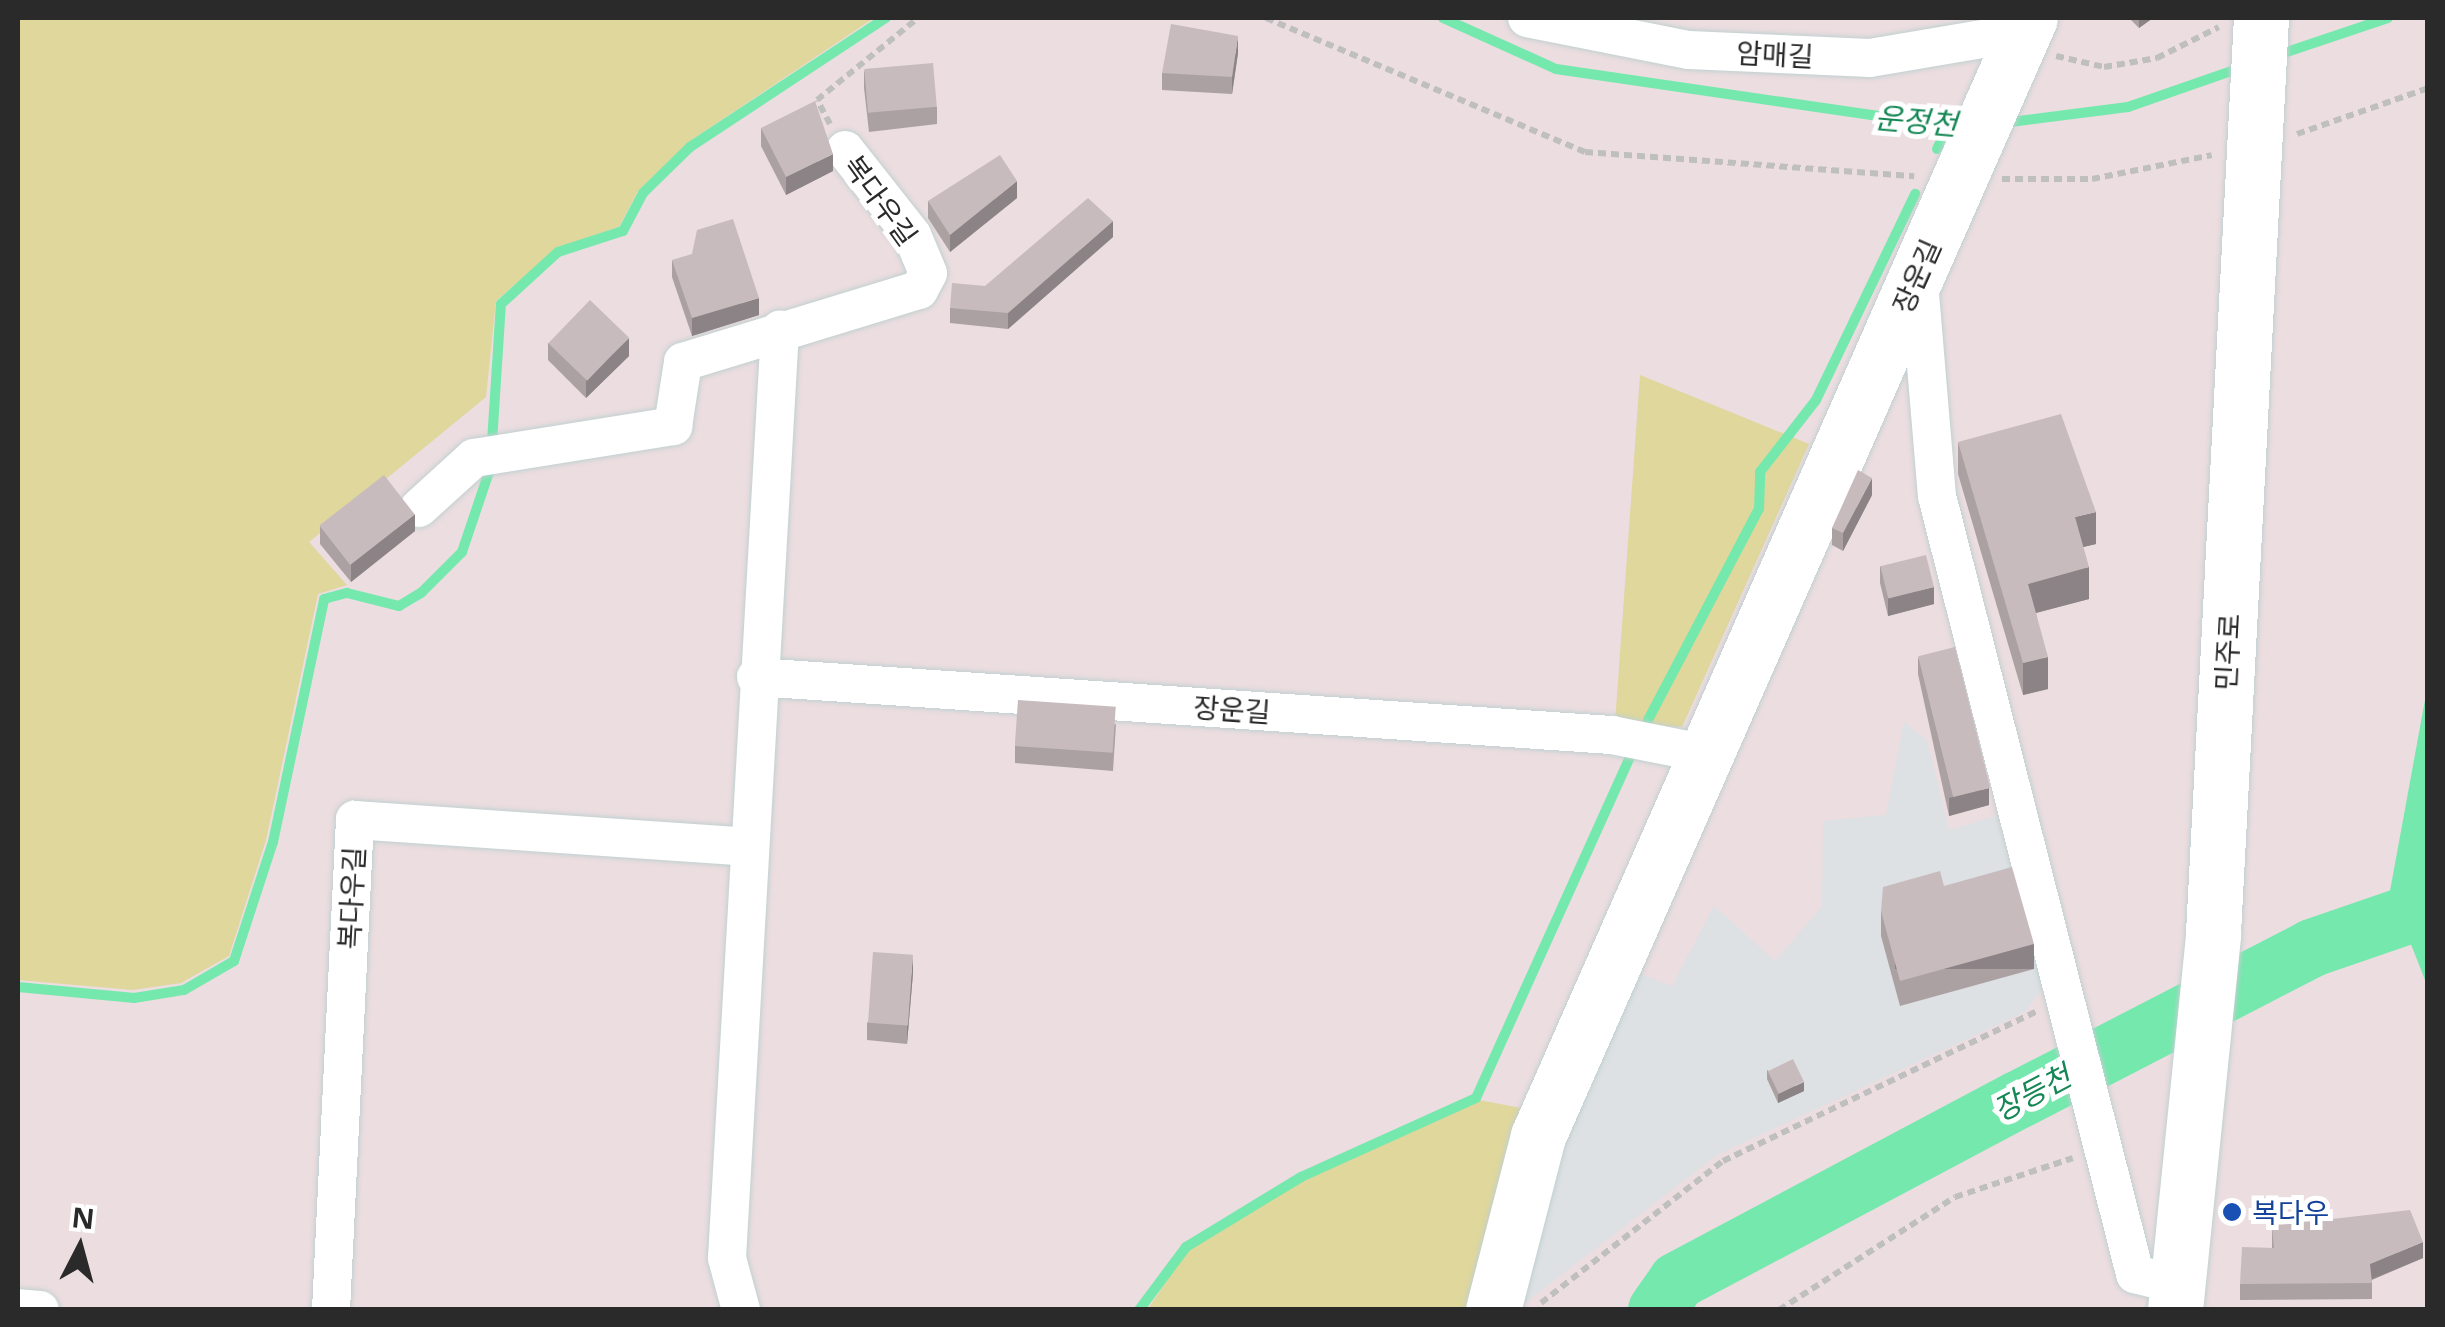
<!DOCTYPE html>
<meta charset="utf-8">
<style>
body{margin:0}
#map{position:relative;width:2445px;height:1327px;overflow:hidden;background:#ebdde0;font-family:"Open Sans","Noto Sans KR",sans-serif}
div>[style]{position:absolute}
.industrial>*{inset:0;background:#dde1e4}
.green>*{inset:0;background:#dfd79c}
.water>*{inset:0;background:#75e8ad}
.stream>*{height:10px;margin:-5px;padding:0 5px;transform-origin:5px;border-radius:5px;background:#75e8ad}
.river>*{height:58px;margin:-29px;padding:0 29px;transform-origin:29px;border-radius:29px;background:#75e8ad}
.path>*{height:6px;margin-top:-3px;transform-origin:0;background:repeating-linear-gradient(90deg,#bfbfbf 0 8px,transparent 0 13px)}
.roads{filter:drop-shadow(0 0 2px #c1d0d0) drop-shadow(0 0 2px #c1d0d0)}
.street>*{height:38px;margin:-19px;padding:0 19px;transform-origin:19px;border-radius:19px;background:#fff}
.secondary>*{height:55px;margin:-27.5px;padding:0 27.5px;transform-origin:27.5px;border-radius:27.5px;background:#fff}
.wall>*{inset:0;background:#aba1a3}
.shaded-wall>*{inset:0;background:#8b8385;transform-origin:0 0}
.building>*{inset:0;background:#c7bbbe;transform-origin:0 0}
.dots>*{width:28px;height:28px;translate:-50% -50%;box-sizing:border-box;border:5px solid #fff;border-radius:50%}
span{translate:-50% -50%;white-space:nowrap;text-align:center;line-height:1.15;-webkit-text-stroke:10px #fff;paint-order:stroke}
.street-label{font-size:28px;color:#2a2a2a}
.transit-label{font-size:28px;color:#164399}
.left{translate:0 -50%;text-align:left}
.water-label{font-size:30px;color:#148754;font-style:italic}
.frame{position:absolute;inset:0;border:20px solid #2a2a2a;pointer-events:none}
.north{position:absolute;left:30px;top:1197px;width:100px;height:100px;-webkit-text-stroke:8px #fff;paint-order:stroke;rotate:6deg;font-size:28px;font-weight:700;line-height:40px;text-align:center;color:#2a2a2a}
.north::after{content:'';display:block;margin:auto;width:35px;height:45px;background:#2a2a2a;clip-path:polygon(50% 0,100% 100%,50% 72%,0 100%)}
</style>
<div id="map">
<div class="industrial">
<i style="clip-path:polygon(1904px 722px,1927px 740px,1949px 830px,1996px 816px,2045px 985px,2025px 1012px,1717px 1155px,1517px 1309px,1557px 1137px,1631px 970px,1672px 986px,1714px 906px,1775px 961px,1822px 906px,1823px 821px,1886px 815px)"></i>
</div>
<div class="green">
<i style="clip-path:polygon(18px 18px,874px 18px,687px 143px,638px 191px,619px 227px,556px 248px,496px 301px,486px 397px,309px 542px,347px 585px,318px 594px,266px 840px,229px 956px,181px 983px,133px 990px,18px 980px)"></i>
<i style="clip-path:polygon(1640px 375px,1809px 444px,1682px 727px,1615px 723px)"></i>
<i style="clip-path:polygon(1479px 1100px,1537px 1111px,1482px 1309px,1147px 1310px,1187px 1251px,1302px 1180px)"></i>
</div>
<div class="water">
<i style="clip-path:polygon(2427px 689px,2427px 985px,2390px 891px)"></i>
</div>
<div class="stream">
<i style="left:1443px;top:18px;width:124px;rotate:24.3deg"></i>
<i style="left:1556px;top:69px;width:409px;rotate:8.3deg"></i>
<i style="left:2278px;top:55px;width:116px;rotate:-18.6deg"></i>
<i style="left:2002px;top:123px;width:127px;rotate:-7.2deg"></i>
<i style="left:2128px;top:107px;width:122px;rotate:-19.2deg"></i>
<i style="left:1937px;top:149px;width:21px;rotate:-65deg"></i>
<i style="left:492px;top:442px;width:138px;rotate:-86.3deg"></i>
<i style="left:501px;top:304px;width:77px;rotate:-42.4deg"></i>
<i style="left:558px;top:252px;width:68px;rotate:-17.9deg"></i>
<i style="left:623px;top:231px;width:43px;rotate:-62.2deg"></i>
<i style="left:643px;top:193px;width:66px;rotate:-44.4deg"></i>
<i style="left:690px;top:147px;width:235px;rotate:-33.4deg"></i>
<i style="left:1648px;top:720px;width:238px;rotate:-62.3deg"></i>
<i style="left:1759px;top:509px;width:37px;rotate:-88deg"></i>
<i style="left:1760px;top:472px;width:91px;rotate:-52.1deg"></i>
<i style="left:1816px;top:400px;width:229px;rotate:-64.3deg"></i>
<i style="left:18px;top:987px;width:117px;rotate:5.4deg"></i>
<i style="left:134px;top:998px;width:51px;rotate:-9.1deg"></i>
<i style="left:184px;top:990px;width:58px;rotate:-30.1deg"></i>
<i style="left:234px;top:961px;width:125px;rotate:-71.9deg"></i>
<i style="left:273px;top:842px;width:248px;rotate:-78.1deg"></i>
<i style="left:324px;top:599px;width:24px;rotate:-15deg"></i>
<i style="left:347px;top:593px;width:54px;rotate:14deg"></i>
<i style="left:399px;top:606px;width:26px;rotate:-31deg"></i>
<i style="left:421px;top:593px;width:58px;rotate:-45deg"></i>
<i style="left:462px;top:552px;width:84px;rotate:-71.4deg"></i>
<i style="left:1139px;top:1310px;width:79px;rotate:-53.3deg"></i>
<i style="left:1186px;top:1247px;width:135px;rotate:-31.3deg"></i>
<i style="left:1301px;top:1177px;width:192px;rotate:-24.3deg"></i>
<i style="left:1476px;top:1098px;width:377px;rotate:-65.7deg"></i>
</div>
<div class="river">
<i style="left:1657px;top:1310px;width:35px;rotate:-55deg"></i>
<i style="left:1677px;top:1281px;width:386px;rotate:-28deg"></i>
<i style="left:2018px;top:1100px;width:331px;rotate:-27.3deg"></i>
<i style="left:2312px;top:948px;width:123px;rotate:-19deg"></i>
</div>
<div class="path">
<i style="left:1266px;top:18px;width:346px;rotate:22.8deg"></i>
<i style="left:1585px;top:152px;width:330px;rotate:4.2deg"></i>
<i style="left:2056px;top:56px;width:49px;rotate:12.9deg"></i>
<i style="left:2104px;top:67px;width:54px;rotate:-9.6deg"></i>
<i style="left:2157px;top:58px;width:69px;rotate:-26.6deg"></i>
<i style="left:830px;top:124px;width:27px;rotate:-118deg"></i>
<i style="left:817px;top:100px;width:130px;rotate:-39.1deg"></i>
<i style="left:2297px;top:134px;width:139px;rotate:-19.3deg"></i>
<i style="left:2002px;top:179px;width:90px"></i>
<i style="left:2092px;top:179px;width:122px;rotate:-11.3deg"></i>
<i style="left:1541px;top:1303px;width:231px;rotate:-38deg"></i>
<i style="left:1723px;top:1161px;width:347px;rotate:-25.5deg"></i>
<i style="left:1779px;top:1310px;width:209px;rotate:-32.7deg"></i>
<i style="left:1955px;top:1197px;width:124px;rotate:-18.3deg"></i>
</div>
<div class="roads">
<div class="street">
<i style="left:1527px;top:18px;width:165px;rotate:11.2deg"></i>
<i style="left:1689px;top:50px;width:181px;rotate:2.5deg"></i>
<i style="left:1870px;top:58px;width:155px;rotate:-9.6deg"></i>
<i style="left:1919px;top:282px;width:215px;rotate:85.2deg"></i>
<i style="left:1937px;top:496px;width:803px;rotate:75.72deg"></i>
<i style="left:2135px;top:1274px;width:44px;rotate:14.3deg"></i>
<i style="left:419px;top:508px;width:74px;rotate:-42.3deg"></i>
<i style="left:474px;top:458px;width:202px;rotate:-9.1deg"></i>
<i style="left:673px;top:426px;width:65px;rotate:-81.1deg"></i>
<i style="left:683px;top:362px;width:247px;rotate:-17deg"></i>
<i style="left:919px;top:290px;width:19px;rotate:-62deg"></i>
<i style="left:928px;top:273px;width:41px;rotate:-112.8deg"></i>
<i style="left:912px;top:235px;width:108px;rotate:-128.2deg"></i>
<i style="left:756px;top:677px;width:858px;rotate:3.88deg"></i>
<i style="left:1612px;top:735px;width:97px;rotate:11.3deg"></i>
<i style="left:18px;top:1308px;width:22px;rotate:5deg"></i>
<i style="left:331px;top:1310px;width:491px;rotate:-87.2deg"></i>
<i style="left:355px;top:820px;width:393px;rotate:3.9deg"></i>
<i style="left:741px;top:1310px;width:54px;rotate:-105.1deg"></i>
<i style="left:727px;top:1258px;width:930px;rotate:-86.73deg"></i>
</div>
<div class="secondary">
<i style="left:1493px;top:1310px;width:180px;rotate:-75.5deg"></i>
<i style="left:1538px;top:1136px;width:1221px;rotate:-66.25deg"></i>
<i style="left:2175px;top:1310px;width:379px;rotate:-84.2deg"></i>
<i style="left:2213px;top:933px;width:916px;rotate:-87deg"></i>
</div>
</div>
<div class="wall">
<i style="clip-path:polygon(2129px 18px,2153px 18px,2139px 28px)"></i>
<i style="clip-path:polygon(1238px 53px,1232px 94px,1162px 90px,1162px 73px)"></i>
<i style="clip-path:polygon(864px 71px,937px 107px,937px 124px,869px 132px,864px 88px)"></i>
<i style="clip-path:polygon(761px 128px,833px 171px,786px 195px,761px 146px)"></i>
<i style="clip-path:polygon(1017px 198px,950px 252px,928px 218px,928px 201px)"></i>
<i style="clip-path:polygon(1113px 237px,1008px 329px,950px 323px,950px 308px,985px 286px)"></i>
<i style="clip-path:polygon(672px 260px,759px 315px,692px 336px,672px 277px)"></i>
<i style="clip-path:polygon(548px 343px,629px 356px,586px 398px,548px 360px)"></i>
<i style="clip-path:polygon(1958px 442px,2096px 544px,2083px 547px,2089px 599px,2036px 613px,2048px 689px,2023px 695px,1958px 474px)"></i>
<i style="clip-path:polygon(1872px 495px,1843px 551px,1832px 545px,1832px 528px)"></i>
<i style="clip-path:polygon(320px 526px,415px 531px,351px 582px,320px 544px)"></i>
<i style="clip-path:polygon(1880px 566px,1934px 604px,1888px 616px,1880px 583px)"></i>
<i style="clip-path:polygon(1918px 657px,1989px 805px,1949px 816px,1918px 674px)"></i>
<i style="clip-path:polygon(1116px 724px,1113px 771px,1015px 763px,1015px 746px)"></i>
<i style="clip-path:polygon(1944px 886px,2034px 969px,1900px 1006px,1881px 936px,1881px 911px)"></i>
<i style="clip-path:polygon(913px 973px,907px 1044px,867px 1040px,867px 1023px)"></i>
<i style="clip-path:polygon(1767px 1070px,1804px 1091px,1778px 1103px,1767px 1079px)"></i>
<i style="clip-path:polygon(2272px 1226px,2423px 1258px,2372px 1280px,2372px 1299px,2240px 1300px,2240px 1284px,2272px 1248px)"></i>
</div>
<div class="shaded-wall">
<i style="clip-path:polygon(2139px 18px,2153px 18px,2139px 28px)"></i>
<i style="clip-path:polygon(1238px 36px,1238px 53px,1232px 94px,1232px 77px)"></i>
<i style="clip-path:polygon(833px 154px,833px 171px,786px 195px,786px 177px)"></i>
<i style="clip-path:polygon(1017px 181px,1017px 198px,950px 252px,950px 235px)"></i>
<i style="clip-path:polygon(1113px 221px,1113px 237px,1008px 329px,1008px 313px)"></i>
<i style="clip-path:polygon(759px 298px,759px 315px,692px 336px,692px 318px)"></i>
<i style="clip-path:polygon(629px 338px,629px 356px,586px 398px,586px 380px)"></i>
<i style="clip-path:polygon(1872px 478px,1872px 495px,1843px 551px,1843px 533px)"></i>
<i style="clip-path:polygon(2096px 512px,2096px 544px,2075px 549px,2075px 517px)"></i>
<i style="clip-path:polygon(415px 514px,415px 531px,351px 582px,351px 564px)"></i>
<i style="clip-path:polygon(2089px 567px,2089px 599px,2028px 615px,2028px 584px)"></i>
<i style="clip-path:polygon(1934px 587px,1934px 604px,1888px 616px,1888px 598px)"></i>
<i style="clip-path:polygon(2048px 657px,2048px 689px,2023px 695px,2023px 663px)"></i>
<i style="clip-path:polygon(1989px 788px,1989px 805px,1949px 816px,1949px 798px)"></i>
<i style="left:2034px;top:944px;width:25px;height:139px;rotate:90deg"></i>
<i style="clip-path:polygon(913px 955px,913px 973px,907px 1044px,907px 1027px)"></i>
<i style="clip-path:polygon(1804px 1082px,1804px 1091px,1778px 1103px,1778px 1094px)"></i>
<i style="clip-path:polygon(2423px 1242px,2423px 1258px,2370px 1280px,2370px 1264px)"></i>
</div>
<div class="building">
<i style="clip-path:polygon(1171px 24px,1238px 36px,1232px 77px,1162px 73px)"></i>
<i style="left:933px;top:63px;width:44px;height:69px;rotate:85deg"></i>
<i style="clip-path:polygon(815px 101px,833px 154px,786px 177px,761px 128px)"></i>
<i style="clip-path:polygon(1000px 155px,1017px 181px,950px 235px,928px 201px)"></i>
<i style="clip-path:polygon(1088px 198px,1113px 221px,1008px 313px,950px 308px,952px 283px,985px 286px)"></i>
<i style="clip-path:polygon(733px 219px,759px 298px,692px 318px,672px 260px,692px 254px,697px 230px)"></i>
<i style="left:590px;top:300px;width:54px;height:60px;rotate:44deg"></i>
<i style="clip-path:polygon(2061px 414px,2096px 512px,2075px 517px,2089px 567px,2028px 584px,2048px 657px,2023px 663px,1958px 442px)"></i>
<i style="clip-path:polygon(1858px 470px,1872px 478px,1843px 533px,1832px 528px)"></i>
<i style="left:384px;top:475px;width:50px;height:82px;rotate:52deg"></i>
<i style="left:1926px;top:555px;width:33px;height:47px;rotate:76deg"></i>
<i style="left:1955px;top:647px;width:145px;height:38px;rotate:76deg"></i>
<i style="left:1018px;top:700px;width:98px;height:46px;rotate:4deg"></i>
<i style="clip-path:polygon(2012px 867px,2034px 944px,1900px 981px,1881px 911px,1883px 887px,1940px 871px,1944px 886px)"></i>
<i style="left:873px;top:952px;width:40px;height:71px;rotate:4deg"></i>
<i style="left:1793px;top:1059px;width:25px;height:28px;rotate:64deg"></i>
<i style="clip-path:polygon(2410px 1210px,2423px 1242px,2370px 1264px,2372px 1283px,2240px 1284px,2242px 1247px,2274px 1248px,2272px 1226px)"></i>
</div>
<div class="dots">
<i style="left:2232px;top:1212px;background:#1a4fb4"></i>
</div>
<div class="street-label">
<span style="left:1775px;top:54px;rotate:3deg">암매길</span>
<span style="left:881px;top:200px;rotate:54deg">복다우길</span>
<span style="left:1916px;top:276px;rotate:-66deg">장운길</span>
<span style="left:2227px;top:652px;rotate:-87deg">민주로</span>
<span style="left:1232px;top:709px;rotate:4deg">장운길</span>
<span style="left:351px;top:898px;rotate:-87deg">복다우길</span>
</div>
<div class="transit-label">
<span class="left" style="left:2252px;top:1212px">복다우</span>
</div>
<div class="water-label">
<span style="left:1916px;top:121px;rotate:5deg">운정천</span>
<span style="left:2032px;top:1093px;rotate:-28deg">장등천</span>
</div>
<div class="frame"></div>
<div class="north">N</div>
</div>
